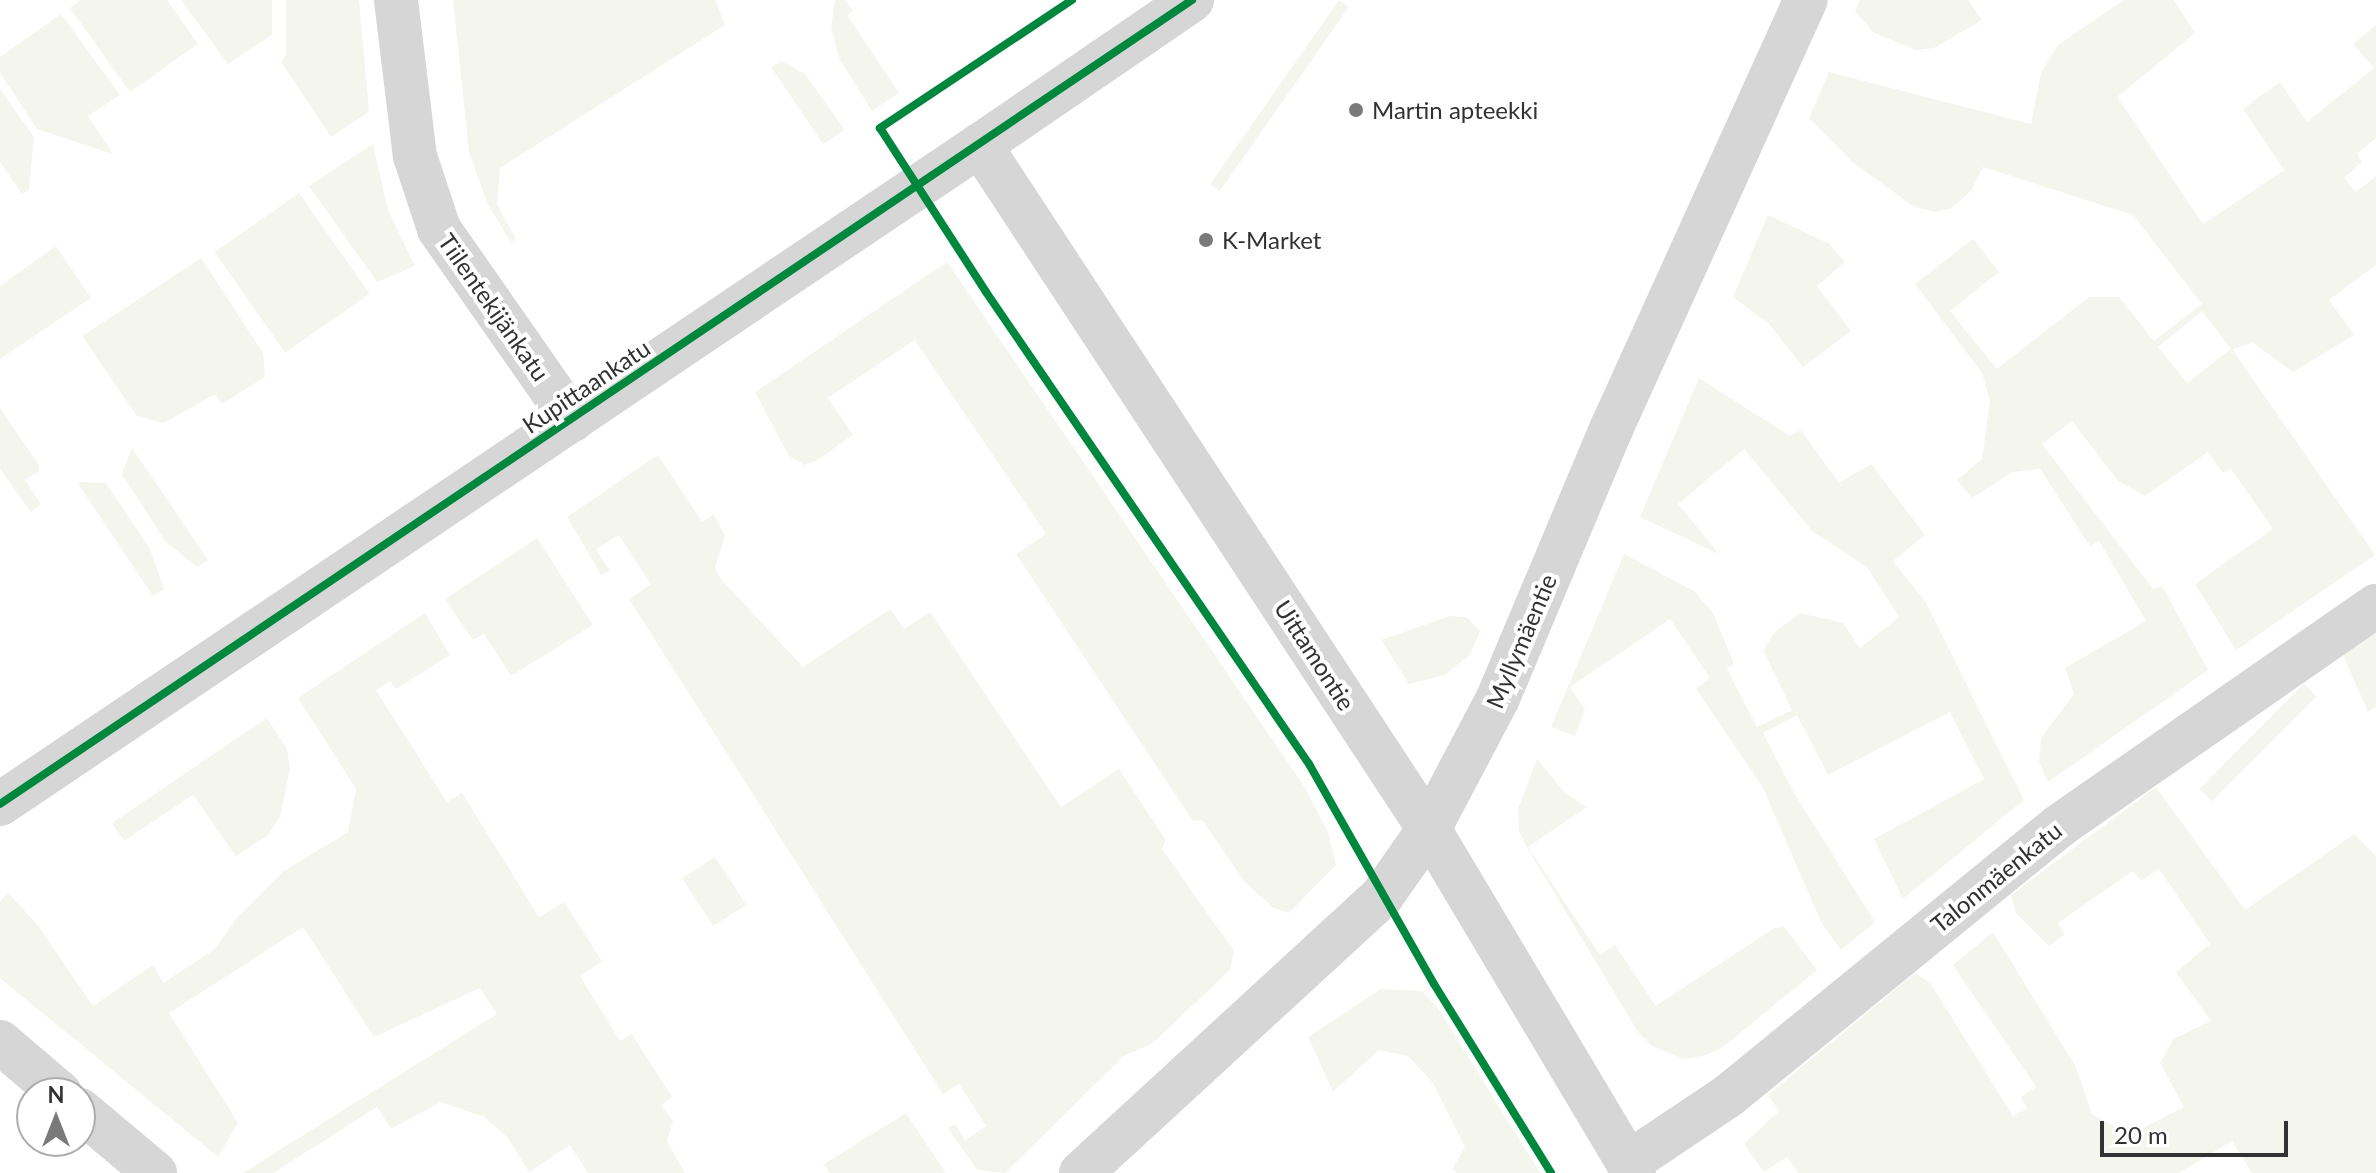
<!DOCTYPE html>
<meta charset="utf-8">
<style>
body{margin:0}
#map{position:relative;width:2376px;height:1173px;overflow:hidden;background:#fff;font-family:Lato,sans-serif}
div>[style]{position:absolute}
.green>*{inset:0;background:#f4f6ee;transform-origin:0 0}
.minor>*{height:44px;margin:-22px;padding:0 22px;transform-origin:22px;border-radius:22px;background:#d6d6d6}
.tertiary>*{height:44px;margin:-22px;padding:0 22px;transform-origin:22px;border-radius:22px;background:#d6d6d6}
.cycleway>*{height:8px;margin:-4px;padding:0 4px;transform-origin:4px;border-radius:4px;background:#00873e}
.dots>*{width:22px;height:22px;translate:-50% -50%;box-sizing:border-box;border:4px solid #fff;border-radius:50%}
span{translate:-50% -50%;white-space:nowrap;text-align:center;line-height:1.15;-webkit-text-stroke:8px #fff;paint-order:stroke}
.poi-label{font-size:24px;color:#323232}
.left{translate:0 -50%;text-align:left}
.street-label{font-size:24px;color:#323232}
.north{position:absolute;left:16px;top:1077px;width:80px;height:80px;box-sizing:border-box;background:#fff;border:2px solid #adadad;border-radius:50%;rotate:0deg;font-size:22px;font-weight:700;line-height:32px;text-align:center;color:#323232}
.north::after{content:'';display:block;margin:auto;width:28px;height:36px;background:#7a7a7a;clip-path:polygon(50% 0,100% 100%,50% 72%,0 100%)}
.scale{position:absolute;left:2100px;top:1121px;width:188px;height:36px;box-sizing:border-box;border:4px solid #323232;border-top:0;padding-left:10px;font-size:24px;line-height:28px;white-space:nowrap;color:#323232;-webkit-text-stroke:6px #fff;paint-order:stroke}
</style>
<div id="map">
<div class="green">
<i style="clip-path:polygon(81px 0,167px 0,198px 44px,130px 92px,70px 8px)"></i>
<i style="clip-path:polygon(181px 0,272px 0,272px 35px,228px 64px)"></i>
<i style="clip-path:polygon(286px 0,359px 0,369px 112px,331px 137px,281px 62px,286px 54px)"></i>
<i style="clip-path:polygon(453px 0,715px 0,725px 25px,500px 168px,497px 204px,516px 239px,511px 242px,488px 205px,469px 152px)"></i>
<i style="clip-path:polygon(835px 0,845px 0,853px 11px,847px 15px,899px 93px,872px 111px,840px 60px,831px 28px)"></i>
<i style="left:1339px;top:0;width:12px;height:225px;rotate:35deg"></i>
<i style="clip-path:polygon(1860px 0,1968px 0,1982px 20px,1934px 48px,1916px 50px,1874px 33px,1855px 11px)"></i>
<i style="clip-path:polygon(evenodd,2124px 0,2174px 0,2195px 33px,2117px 97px,2203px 224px,2284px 170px,2243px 109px,2280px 82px,2307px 122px,2374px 68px,2353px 44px,2376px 25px,2376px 138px,2357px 154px,2362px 162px,2344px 178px,2356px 192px,2376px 176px,2376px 265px,2329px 300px,2354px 335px,2293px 372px,2253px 343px,2232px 349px,2375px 555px,2236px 650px,2195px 584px,2273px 529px,2231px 469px,2223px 473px,2208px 452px,2145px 496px,2118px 481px,2072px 421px,2042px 444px,2153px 589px,2162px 586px,2208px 670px,2048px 782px,2039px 761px,2041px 738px,2074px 694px,2065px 668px,2146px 621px,2099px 541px,2090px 546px,2040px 469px,2012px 472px,1972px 498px,1957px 480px,1982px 459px,1990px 401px,1982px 373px,1915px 284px,1973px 239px,1999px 272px,1950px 311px,1997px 369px,2089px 297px,2119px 297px,2154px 341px,2202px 304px,2133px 215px,1983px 167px,1971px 191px,1950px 209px,1934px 212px,1913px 206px,1852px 162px,1809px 118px,1829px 72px,2031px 124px,2041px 73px,2058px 45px,2124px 0,2202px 311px,2231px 349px,2187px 383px,2158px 347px,2202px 311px)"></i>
<i style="clip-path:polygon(61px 14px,120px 95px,88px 116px,113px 154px,37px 129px,0 73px,0 57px)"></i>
<i style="clip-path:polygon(782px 61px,805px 74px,845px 130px,823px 144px,771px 67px)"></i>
<i style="clip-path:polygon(0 89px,34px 137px,29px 190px,22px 194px,0 162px)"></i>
<i style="clip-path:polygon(373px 144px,388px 210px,415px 266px,377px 282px,309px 186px)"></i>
<i style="left:299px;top:193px;width:123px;height:103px;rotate:55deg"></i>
<i style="clip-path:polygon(1768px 215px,1828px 243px,1845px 262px,1817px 286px,1851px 331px,1803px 367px,1769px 324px,1733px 297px)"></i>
<i style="clip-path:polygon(56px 246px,91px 298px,0 359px,0 286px)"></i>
<i style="clip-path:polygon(201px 258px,263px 353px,265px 377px,222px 404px,215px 394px,164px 423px,137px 416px,82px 336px)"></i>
<i style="clip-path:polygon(947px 262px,1304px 786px,1328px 832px,1336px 865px,1289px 913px,1272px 907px,1245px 882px,1202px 820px,1193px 821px,1016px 554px,1046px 534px,915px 340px,828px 398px,853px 435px,816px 461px,804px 465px,788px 455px,755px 392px)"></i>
<i style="clip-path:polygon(1699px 378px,1790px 436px,1801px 430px,1839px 483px,1871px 464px,1925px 535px,1893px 561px,1925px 601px,2024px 800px,1903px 899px,1874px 839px,1984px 779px,1950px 712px,1828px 775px,1797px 715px,1763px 733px,1794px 793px,1875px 922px,1841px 950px,1822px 924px,1762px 786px,1696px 689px,1710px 678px,1670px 619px,1570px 687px,1585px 710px,1575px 736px,1551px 727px,1624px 554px,1694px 591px,1713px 613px,1734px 664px,1727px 669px,1757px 727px,1792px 710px,1763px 650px,1775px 632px,1800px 613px,1843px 623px,1860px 648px,1899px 617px,1867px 567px,1812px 531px,1744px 449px,1678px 504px,1719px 554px,1640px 517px)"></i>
<i style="clip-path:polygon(0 408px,39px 465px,39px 471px,25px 480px,41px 504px,31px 512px,0 469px)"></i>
<i style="clip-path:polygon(132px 448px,208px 560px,197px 567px,165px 541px,122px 474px)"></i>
<i style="clip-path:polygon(658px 455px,702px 522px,714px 514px,725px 536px,715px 568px,721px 579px,803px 667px,890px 609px,904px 629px,930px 612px,1061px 807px,1119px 769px,1166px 840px,1162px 849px,1234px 951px,1230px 970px,1153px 1043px,1124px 1056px,1005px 1173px,977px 1170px,948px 1128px,955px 1124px,965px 1140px,986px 1126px,959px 1084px,943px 1094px,629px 599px,651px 584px,619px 535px,596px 549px,610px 571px,601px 575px,567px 517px)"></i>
<i style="clip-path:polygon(77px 482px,106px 483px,150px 549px,164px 589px,153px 596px)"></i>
<i style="clip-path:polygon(537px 538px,593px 625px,511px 676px,484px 634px,473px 640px,445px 599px)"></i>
<i style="clip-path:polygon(425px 613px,450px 655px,396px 689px,390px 681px,376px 690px,447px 802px,462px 793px,539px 917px,564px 902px,602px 961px,580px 976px,620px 1041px,632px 1034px,672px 1097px,661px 1105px,673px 1121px,667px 1141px,685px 1173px,588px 1173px,570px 1145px,529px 1172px,507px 1137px,484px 1117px,441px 1102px,391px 1129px,377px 1107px,273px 1173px,243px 1173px,497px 1014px,480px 988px,374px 1037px,303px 927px,169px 1013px,238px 1123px,218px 1157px,0 978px,0 902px,8px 892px,39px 927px,93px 1006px,153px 965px,163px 983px,215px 949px,238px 916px,284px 871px,348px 832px,356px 789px,298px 698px)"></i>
<i style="clip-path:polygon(1450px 616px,1466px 617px,1480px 631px,1470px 655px,1445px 675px,1409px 684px,1381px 640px)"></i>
<i style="clip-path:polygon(2376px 632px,2376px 706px,2368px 712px,2343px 655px)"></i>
<i style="left:2304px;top:684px;width:18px;height:148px;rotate:45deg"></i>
<i style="clip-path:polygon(267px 718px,287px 749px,290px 769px,280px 817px,267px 836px,236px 856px,193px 795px,124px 841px,112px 823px)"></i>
<i style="clip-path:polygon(1537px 759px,1565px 793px,1587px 807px,1528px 847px,1600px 955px,1615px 945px,1656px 1006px,1774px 928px,1784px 927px,1817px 970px,1723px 1047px,1704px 1056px,1684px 1059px,1653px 1047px,1638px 1032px,1526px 846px,1519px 831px,1518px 809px)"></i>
<i style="clip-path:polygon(2156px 787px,2245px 910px,2354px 834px,2376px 856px,2376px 1173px,2252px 1173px,2232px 1141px,2179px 1173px,1799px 1173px,1787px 1157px,1764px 1172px,1744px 1144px,1779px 1111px,1768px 1095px,1915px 973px,1931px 984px,2013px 1116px,2027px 1109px,2021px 1097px,2036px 1087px,1953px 965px,1993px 932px,2076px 1067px,2092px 1114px,2129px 1135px,2184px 1107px,2160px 1063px,2173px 1039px,2211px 1021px,2176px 972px,2210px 944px,2159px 869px,2141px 881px,2133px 871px,2058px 923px,2065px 934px,2049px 946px,2016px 913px,2011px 895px)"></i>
<i style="left:715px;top:857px;width:57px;height:39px;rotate:57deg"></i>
<i style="clip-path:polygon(1381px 989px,1422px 991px,1438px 1008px,1540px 1173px,1456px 1173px,1452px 1169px,1465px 1147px,1433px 1083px,1408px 1056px,1379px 1050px,1333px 1092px,1308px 1037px)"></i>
<i style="clip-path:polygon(906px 1113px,946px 1173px,830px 1173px,824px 1164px)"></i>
</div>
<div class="minor">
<i style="left:396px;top:0;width:157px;rotate:83.1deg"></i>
<i style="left:415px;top:156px;width:77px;rotate:71.8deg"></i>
<i style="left:439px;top:229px;width:233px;rotate:55.1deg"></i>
<i style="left:0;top:804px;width:1181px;rotate:-33.92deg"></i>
<i style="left:0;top:1042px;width:79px;rotate:40.4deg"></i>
<i style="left:80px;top:1110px;width:98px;rotate:40deg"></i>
<i style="left:1628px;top:1163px;width:120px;rotate:-33.8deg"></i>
<i style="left:1728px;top:1096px;width:427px;rotate:-39.2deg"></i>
<i style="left:2059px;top:826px;width:386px;rotate:-34.8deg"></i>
<i style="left:1081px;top:1173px;width:409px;rotate:-42.6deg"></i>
<i style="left:1382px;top:896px;width:82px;rotate:-55deg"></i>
<i style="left:1429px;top:829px;width:148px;rotate:-62.2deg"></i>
<i style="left:1498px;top:698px;width:294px;rotate:-67.2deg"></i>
<i style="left:1612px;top:427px;width:469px;rotate:-65.6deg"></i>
</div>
<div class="tertiary">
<i style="left:1192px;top:0;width:257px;rotate:145.6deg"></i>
<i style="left:980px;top:145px;width:818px;rotate:56.72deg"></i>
<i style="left:1429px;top:829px;width:400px;rotate:59.2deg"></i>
</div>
<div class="cycleway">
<i style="left:1072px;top:0;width:231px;rotate:146.3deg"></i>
<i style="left:880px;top:128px;width:195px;rotate:57.1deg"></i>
<i style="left:986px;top:292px;width:572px;rotate:55.62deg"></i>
<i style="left:1309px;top:764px;width:253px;rotate:60.4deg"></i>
<i style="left:1434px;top:984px;width:222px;rotate:58.2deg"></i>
<i style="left:0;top:804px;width:1438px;rotate:-34deg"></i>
</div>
<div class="dots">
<i style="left:1356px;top:110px;background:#7a7a7a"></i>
<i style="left:1206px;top:240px;background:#7a7a7a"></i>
</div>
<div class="poi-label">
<span class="left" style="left:1372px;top:110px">Martin apteekki</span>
<span class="left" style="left:1222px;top:240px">K-Market</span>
</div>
<div class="street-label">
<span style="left:494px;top:307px;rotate:55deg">Tiilentekijänkatu</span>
<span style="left:586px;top:386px;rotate:-34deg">Kupittaankatu</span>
<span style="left:1521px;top:641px;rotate:-67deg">Myllymäentie</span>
<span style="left:1315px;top:655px;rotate:57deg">Uittamontie</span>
<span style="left:1996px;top:877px;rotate:-39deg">Talonmäenkatu</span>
</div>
<div class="north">N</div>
<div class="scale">20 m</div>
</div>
